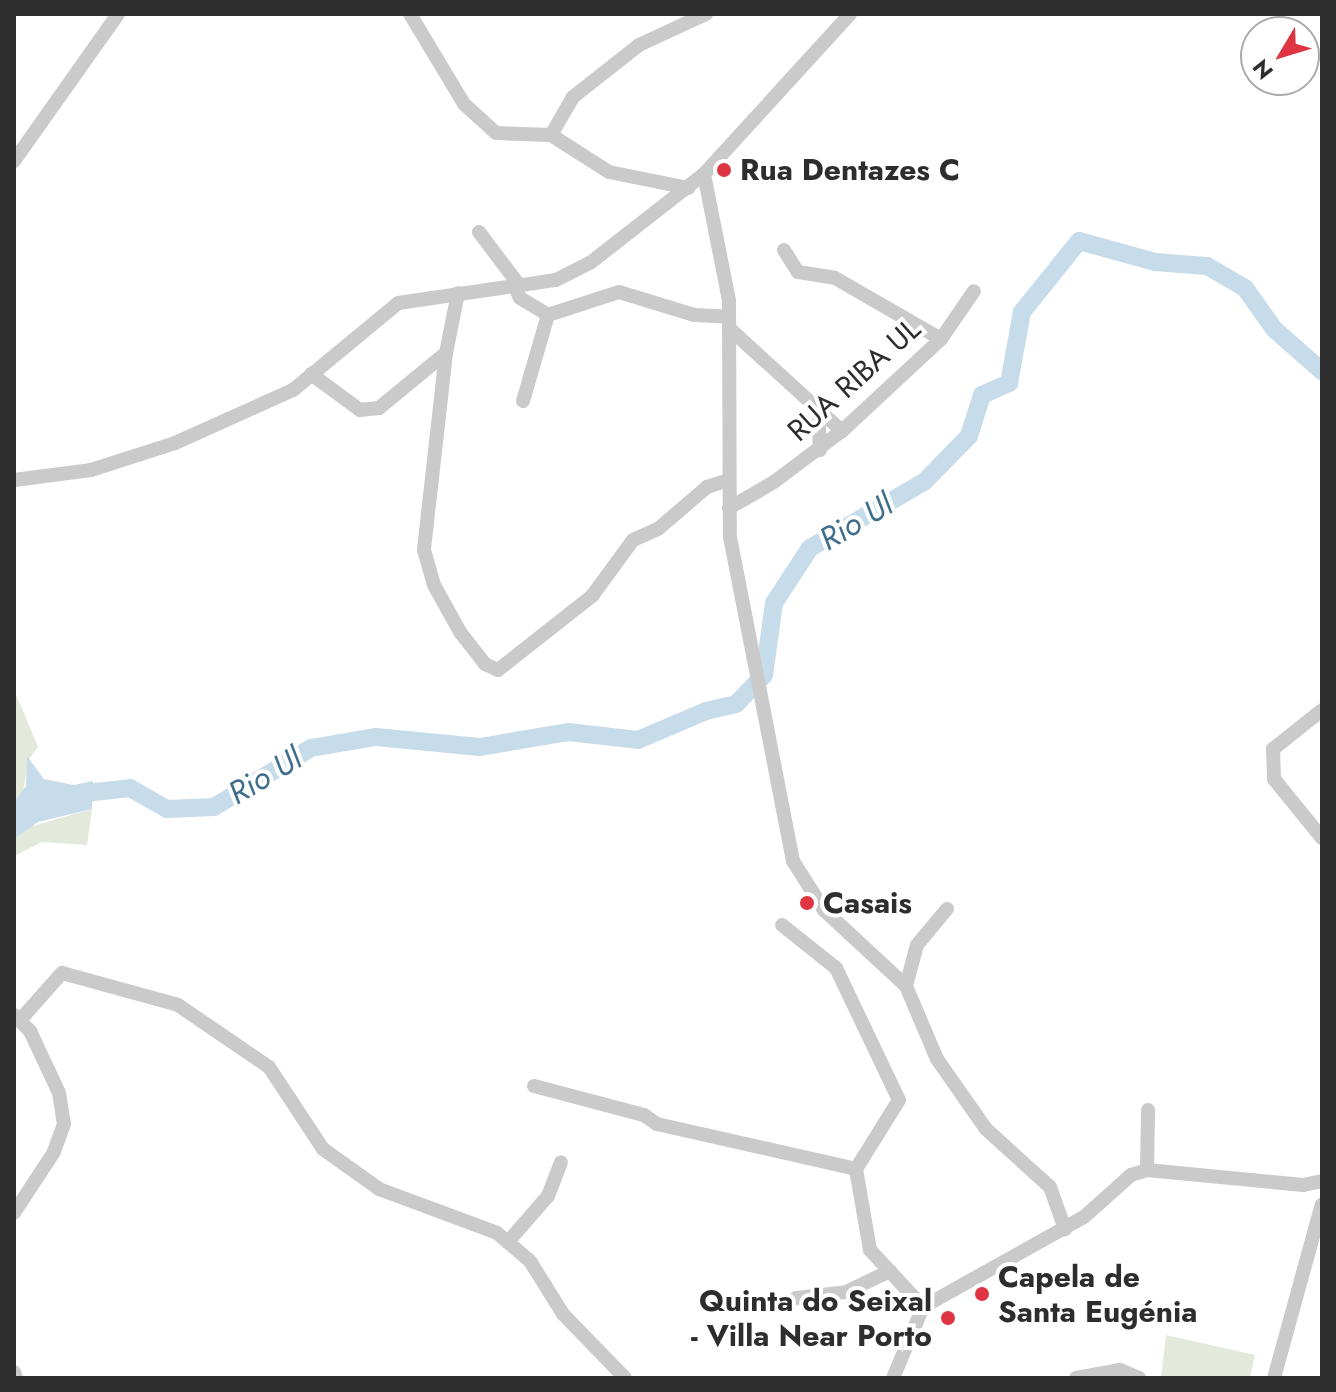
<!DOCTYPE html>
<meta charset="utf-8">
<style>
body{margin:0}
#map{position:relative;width:1336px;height:1392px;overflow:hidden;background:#fff;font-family:Jost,sans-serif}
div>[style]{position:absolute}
.green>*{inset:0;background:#e3eadb}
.water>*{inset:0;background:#c7dcea}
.river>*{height:18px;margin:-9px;padding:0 9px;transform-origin:9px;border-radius:9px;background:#c7dcea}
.minor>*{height:14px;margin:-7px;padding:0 7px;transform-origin:7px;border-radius:7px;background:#cacaca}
.dots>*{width:22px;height:22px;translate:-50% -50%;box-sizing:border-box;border:4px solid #fff;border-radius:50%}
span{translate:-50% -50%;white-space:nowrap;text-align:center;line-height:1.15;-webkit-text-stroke:8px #fff;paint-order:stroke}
.poi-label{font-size:30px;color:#2d2d2d;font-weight:700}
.left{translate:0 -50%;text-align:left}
.right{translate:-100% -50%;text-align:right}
.street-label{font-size:30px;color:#2d2d2d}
.water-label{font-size:32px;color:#3e6e8c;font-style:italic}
.frame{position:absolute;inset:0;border:16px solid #2d2d2d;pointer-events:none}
.north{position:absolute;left:1240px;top:16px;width:80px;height:80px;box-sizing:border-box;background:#fff;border:2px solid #ababab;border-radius:50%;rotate:232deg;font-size:22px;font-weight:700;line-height:32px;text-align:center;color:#2d2d2d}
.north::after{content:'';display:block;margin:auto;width:28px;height:36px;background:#df3441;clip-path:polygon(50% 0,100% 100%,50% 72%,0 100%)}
</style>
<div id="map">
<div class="green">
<i style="clip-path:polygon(15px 692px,38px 747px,29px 759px,22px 796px,14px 802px)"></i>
<i style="clip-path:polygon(92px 809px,87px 845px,42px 842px,14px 856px,14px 839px,29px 827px)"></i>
<i style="clip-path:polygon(1166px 1335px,1255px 1355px,1250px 1378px,1161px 1378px)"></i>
</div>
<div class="water">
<i style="clip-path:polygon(27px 756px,44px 779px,74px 785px,93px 781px,92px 809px,38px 822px,14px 839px,14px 802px,26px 786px)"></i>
</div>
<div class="river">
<i style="left:67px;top:795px;width:63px;rotate:-6.3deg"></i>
<i style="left:130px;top:788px;width:43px;rotate:29.6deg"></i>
<i style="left:167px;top:809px;width:47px;rotate:-2.4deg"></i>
<i style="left:214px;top:807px;width:114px;rotate:-31.3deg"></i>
<i style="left:311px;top:748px;width:66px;rotate:-9.6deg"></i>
<i style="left:376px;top:737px;width:104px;rotate:5.5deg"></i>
<i style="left:480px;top:747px;width:89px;rotate:-9.7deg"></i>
<i style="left:568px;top:732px;width:70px;rotate:6.5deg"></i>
<i style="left:638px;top:740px;width:74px;rotate:-23.1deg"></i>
<i style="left:706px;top:711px;width:31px;rotate:-13deg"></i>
<i style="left:736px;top:704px;width:40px;rotate:-46deg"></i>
<i style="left:764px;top:675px;width:73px;rotate:-82.1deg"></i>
<i style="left:774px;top:603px;width:66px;rotate:-56.8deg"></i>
<i style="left:810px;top:548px;width:132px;rotate:-30.1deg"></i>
<i style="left:924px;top:482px;width:64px;rotate:-45.6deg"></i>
<i style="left:969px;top:436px;width:43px;rotate:-72.4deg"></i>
<i style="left:982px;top:395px;width:30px;rotate:-24deg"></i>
<i style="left:1009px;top:383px;width:72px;rotate:-79.6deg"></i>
<i style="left:1022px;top:312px;width:91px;rotate:-51.2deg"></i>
<i style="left:1079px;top:241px;width:79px;rotate:15.4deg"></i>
<i style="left:1155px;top:262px;width:52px;rotate:4.4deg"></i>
<i style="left:1207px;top:266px;width:44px;rotate:30.1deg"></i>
<i style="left:1245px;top:288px;width:50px;rotate:54.7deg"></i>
<i style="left:1274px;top:329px;width:64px;rotate:41.2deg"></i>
</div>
<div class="minor">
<i style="left:410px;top:14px;width:105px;rotate:59deg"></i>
<i style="left:464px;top:104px;width:43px;rotate:42.2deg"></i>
<i style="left:496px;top:133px;width:55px;rotate:2.1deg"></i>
<i style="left:551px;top:135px;width:69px;rotate:32.5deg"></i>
<i style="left:609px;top:172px;width:81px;rotate:11.4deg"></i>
<i style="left:551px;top:135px;width:44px;rotate:-59.9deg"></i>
<i style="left:573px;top:97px;width:84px;rotate:-38.2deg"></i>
<i style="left:639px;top:45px;width:74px;rotate:-24.8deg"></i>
<i style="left:14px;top:161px;width:180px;rotate:-54.7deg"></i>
<i style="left:704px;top:174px;width:128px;rotate:78.8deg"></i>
<i style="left:729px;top:300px;width:237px;rotate:89.8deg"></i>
<i style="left:730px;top:537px;width:330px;rotate:79deg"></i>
<i style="left:793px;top:861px;width:58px;rotate:57.7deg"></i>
<i style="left:824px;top:910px;width:112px;rotate:42.8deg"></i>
<i style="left:906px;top:986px;width:79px;rotate:67deg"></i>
<i style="left:937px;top:1059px;width:85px;rotate:55deg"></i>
<i style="left:986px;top:1129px;width:86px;rotate:42.2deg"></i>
<i style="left:1050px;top:1187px;width:45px;rotate:70.3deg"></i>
<i style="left:479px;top:232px;width:66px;rotate:53deg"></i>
<i style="left:784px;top:250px;width:26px;rotate:58deg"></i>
<i style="left:798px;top:272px;width:37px;rotate:9deg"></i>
<i style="left:835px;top:278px;width:122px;rotate:29.9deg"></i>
<i style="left:514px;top:285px;width:14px;rotate:65deg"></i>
<i style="left:520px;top:298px;width:33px;rotate:31deg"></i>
<i style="left:548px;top:315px;width:75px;rotate:-17.9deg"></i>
<i style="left:619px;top:292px;width:78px;rotate:17deg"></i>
<i style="left:694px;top:315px;width:35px;rotate:3deg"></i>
<i style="left:730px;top:329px;width:151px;rotate:42.3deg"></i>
<i style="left:446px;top:353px;width:198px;rotate:96.4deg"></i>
<i style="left:424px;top:550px;width:36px;rotate:74deg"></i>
<i style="left:434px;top:585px;width:54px;rotate:61deg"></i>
<i style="left:460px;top:632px;width:41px;rotate:52deg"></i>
<i style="left:485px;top:664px;width:14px;rotate:25deg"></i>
<i style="left:498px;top:670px;width:120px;rotate:-38.2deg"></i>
<i style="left:592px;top:596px;width:69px;rotate:-53.8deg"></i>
<i style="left:633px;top:540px;width:27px;rotate:-24deg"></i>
<i style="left:658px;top:529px;width:65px;rotate:-40.6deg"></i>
<i style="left:707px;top:487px;width:22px;rotate:-18deg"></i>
<i style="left:311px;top:374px;width:61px;rotate:36.3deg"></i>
<i style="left:360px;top:410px;width:19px;rotate:-6deg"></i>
<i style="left:379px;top:408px;width:87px;rotate:-39.4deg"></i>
<i style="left:446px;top:353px;width:61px;rotate:-78.7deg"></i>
<i style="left:523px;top:401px;width:90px;rotate:-73.8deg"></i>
<i style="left:818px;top:410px;width:40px;rotate:87.1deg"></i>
<i style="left:14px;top:480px;width:78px;rotate:-7.4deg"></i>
<i style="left:91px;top:470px;width:88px;rotate:-17.8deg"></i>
<i style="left:175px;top:443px;width:129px;rotate:-24.2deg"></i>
<i style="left:293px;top:390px;width:136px;rotate:-39.6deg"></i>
<i style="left:398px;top:303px;width:160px;rotate:-8.3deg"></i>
<i style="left:556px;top:280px;width:38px;rotate:-27deg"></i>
<i style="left:590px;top:263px;width:145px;rotate:-38deg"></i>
<i style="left:704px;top:174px;width:217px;rotate:-47.6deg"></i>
<i style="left:729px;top:508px;width:52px;rotate:-30deg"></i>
<i style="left:774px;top:482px;width:85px;rotate:-36.9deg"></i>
<i style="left:842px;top:431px;width:135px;rotate:-42.9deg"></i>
<i style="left:941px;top:339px;width:58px;rotate:-55.5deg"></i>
<i style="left:1322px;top:710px;width:63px;rotate:141.5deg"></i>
<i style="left:1273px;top:749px;width:30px;rotate:88deg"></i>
<i style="left:1274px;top:779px;width:76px;rotate:50.9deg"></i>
<i style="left:782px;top:925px;width:69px;rotate:38.5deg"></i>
<i style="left:836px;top:968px;width:146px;rotate:64.5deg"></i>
<i style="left:899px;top:1100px;width:81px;rotate:121.9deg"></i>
<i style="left:856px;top:1169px;width:82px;rotate:80.2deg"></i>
<i style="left:870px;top:1250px;width:78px;rotate:47.1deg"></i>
<i style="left:906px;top:986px;width:42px;rotate:-75deg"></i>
<i style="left:917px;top:945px;width:47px;rotate:-50.2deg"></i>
<i style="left:14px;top:1015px;width:23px;rotate:45deg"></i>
<i style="left:30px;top:1031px;width:68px;rotate:64.9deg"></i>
<i style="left:59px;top:1093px;width:31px;rotate:81deg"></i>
<i style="left:64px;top:1124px;width:30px;rotate:110deg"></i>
<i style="left:54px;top:1152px;width:73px;rotate:123.3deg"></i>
<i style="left:21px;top:1019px;width:62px;rotate:-48.3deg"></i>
<i style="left:62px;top:973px;width:120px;rotate:15.4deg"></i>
<i style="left:178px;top:1005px;width:110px;rotate:34.3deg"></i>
<i style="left:269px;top:1067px;width:98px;rotate:56.6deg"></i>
<i style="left:323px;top:1149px;width:69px;rotate:35.5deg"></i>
<i style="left:379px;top:1189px;width:126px;rotate:20.4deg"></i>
<i style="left:497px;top:1233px;width:43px;rotate:40.3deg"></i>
<i style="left:530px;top:1261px;width:62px;rotate:58.1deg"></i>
<i style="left:563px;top:1314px;width:89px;rotate:45.9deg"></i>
<i style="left:534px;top:1086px;width:114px;rotate:14.8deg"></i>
<i style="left:644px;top:1115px;width:16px;rotate:35deg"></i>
<i style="left:657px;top:1124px;width:204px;rotate:12.7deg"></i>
<i style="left:1147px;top:1170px;width:60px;rotate:-89deg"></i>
<i style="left:508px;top:1242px;width:61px;rotate:-49deg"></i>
<i style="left:548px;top:1196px;width:36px;rotate:-69deg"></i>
<i style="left:796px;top:1298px;width:50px;rotate:-6.8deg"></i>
<i style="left:846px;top:1292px;width:49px;rotate:-25.5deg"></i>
<i style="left:14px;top:1372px;width:6px;rotate:72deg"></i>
<i style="left:893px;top:1378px;width:77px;rotate:-67.1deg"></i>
<i style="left:923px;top:1307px;width:184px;rotate:-29.2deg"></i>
<i style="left:1084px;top:1217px;width:63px;rotate:-41.8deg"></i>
<i style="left:1131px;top:1175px;width:17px;rotate:-17deg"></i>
<i style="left:1147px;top:1170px;width:157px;rotate:5.5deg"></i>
<i style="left:1303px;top:1185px;width:19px;rotate:-12deg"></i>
<i style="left:1076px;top:1378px;width:45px;rotate:-10.3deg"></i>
<i style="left:1120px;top:1370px;width:21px;rotate:23deg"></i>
<i style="left:1274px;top:1378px;width:180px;rotate:-74.6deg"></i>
</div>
<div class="dots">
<i style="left:724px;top:170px;background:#df3441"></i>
<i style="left:807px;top:903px;background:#df3441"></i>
<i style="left:982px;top:1294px;background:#df3441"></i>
<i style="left:948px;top:1318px;background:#df3441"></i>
</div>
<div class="poi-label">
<span class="left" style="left:740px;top:170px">Rua Dentazes C</span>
<span class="left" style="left:823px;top:903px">Casais</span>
<span class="left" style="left:998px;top:1294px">Capela de<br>Santa Eugénia</span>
<span class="right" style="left:932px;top:1318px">Quinta do Seixal<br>- Villa Near Porto</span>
</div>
<div class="street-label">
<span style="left:854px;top:380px;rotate:-42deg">RUA RIBA UL</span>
</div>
<div class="water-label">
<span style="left:856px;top:522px;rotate:-31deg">Rio Ul</span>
<span style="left:265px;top:776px;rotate:-31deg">Rio Ul</span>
</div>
<div class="frame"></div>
<div class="north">N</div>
</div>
